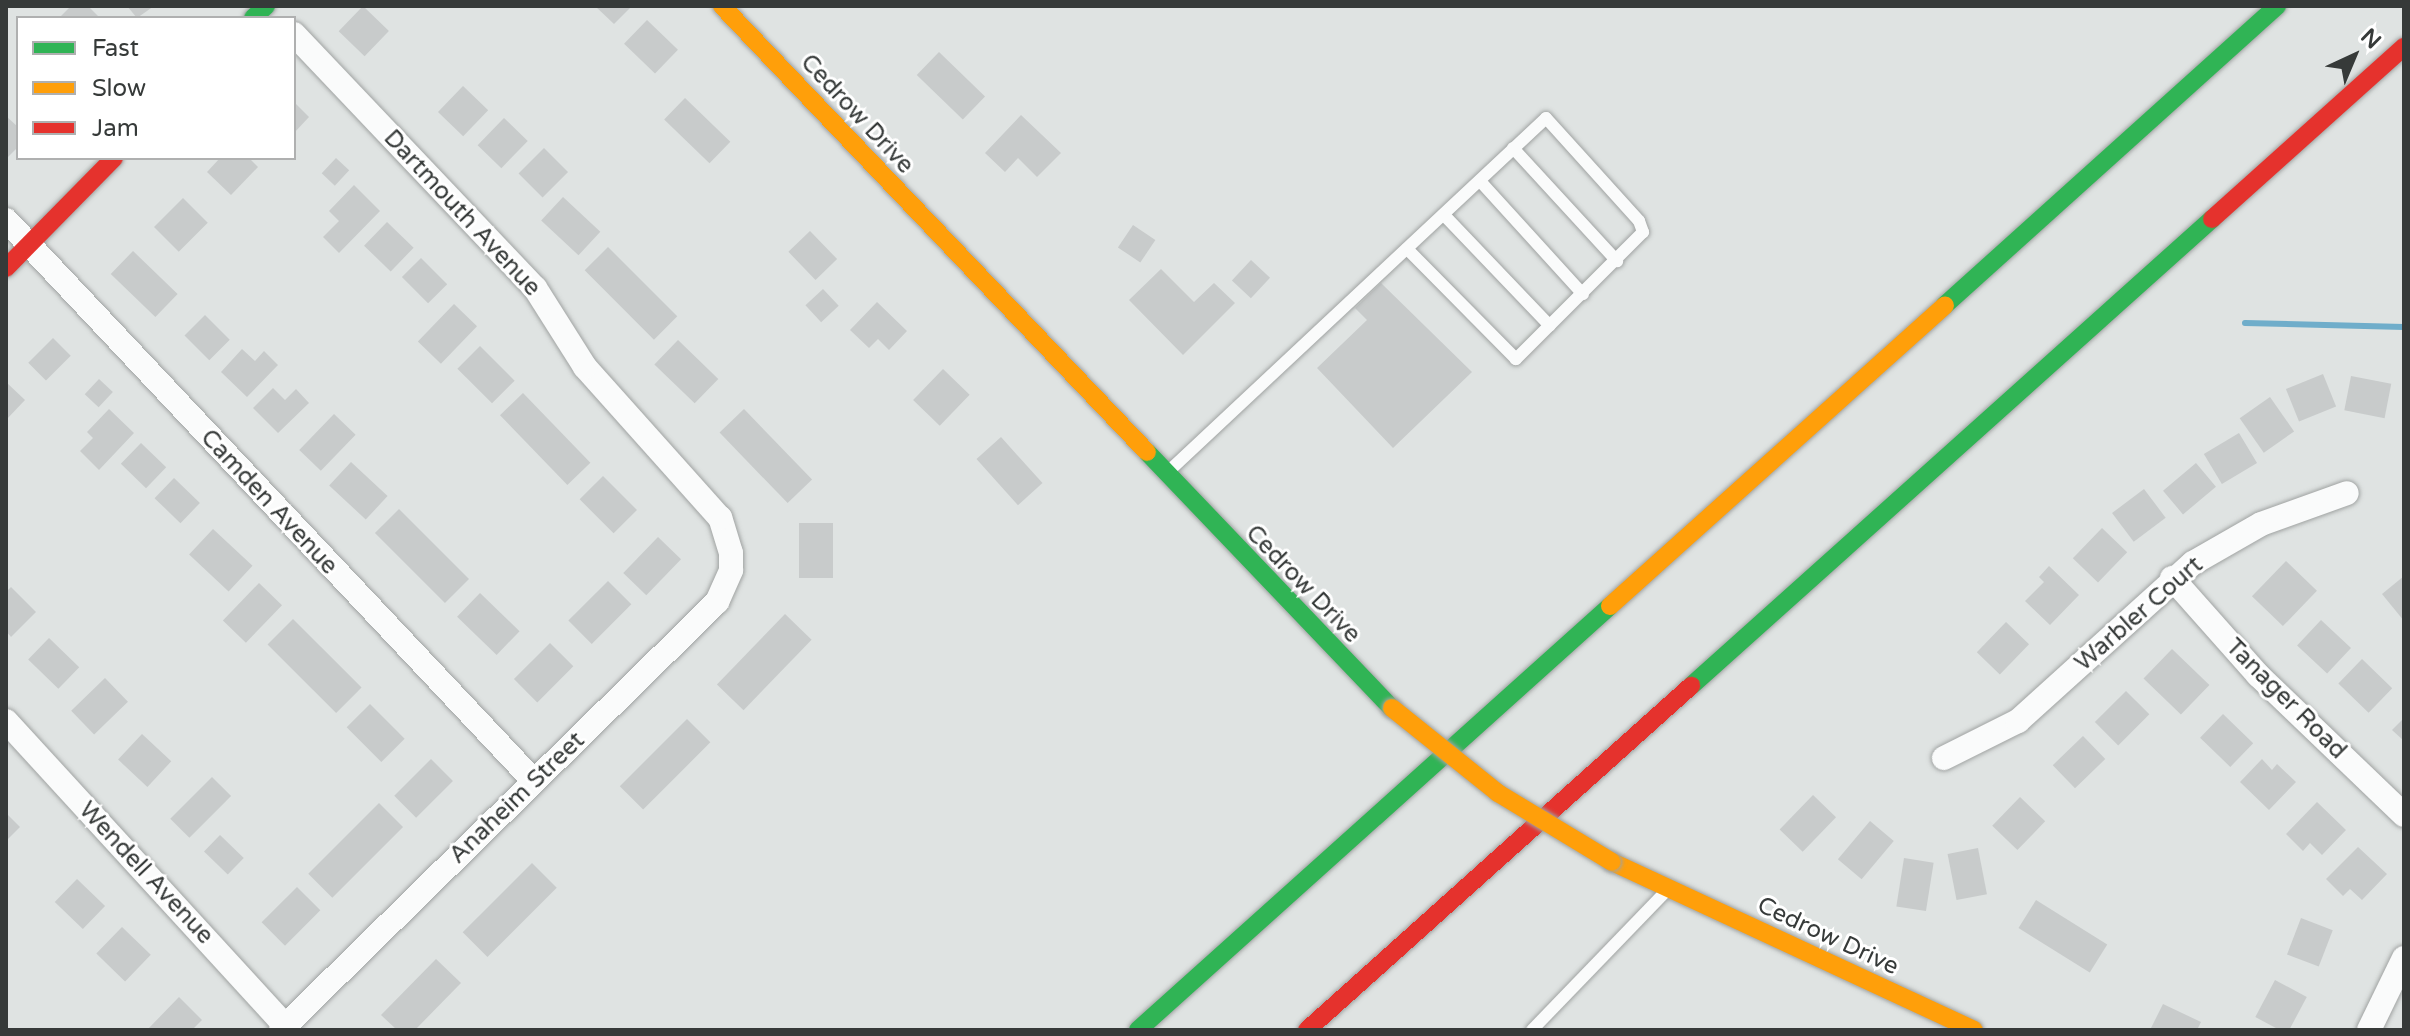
<!DOCTYPE html>
<style>
body{margin:0}
#map{position:relative;width:2410px;height:1036px;overflow:hidden;background:#dfe3e2;font-family:"Varela Round",sans-serif}
div>[style]{position:absolute}
.stream>*{height:6px;margin:-3px;padding:0 3px;transform-origin:3px;border-radius:3px;background:#6fadca}
.building>*{inset:0;background:#c8cbcb;transform-origin:0 0}
.roads{filter:drop-shadow(0 0 2px #a0a3a2) drop-shadow(0 0 2px #a0a3a2)}
.lane>*{height:12px;margin:-6px;padding:0 6px;transform-origin:6px;border-radius:6px;background:#fafbfb}
.street>*{height:24px;margin:-12px;padding:0 12px;transform-origin:12px;border-radius:12px;background:#fafbfb}
.fast>*{height:18px;margin:-9px;padding:0 9px;transform-origin:9px;border-radius:9px;background:#30b455}
.slow>*{height:18px;margin:-9px;padding:0 9px;transform-origin:9px;border-radius:9px;background:#ff9f0a}
.jam>*{height:18px;margin:-9px;padding:0 9px;transform-origin:9px;border-radius:9px;background:#e5322d}
.bridges{filter:drop-shadow(0 0 2px #a0a3a2) drop-shadow(0 0 2px #a0a3a2)}
.slow-bridge>*{height:18px;margin:-9px;padding:0 9px;transform-origin:9px;border-radius:9px;background:#ff9f0a}
span{translate:-50% -50%;white-space:nowrap;text-align:center;line-height:1.15;-webkit-text-stroke:6px #fff;paint-order:stroke}
.street-label{font-size:24px;color:#363a39}
.frame{position:absolute;inset:0;border:8px solid #363a39;pointer-events:none}
.legend{position:absolute;left:16px;top:16px;width:280px;height:144px;box-sizing:border-box;background:#fff;border:2px solid #afb0b0;margin:0;padding:10px 14px;list-style:none;font-size:24px;color:#363a39}
.legend li{display:flex;align-items:center;gap:16px;height:40px}
.legend b{width:40px;border:2px solid #afb0b0}
.north{position:absolute;left:2314px;top:16px;width:80px;height:80px;-webkit-text-stroke:6px #fff;paint-order:stroke;rotate:44deg;font-size:22px;font-weight:700;line-height:32px;text-align:center;color:#363a39}
.north::after{content:'';display:block;margin:auto;width:28px;height:36px;background:#363a39;clip-path:polygon(50% 0,100% 100%,50% 72%,0 100%)}
</style>
<div id="map">
<div class="stream">
<i style="left:2245px;top:323px;width:159px;rotate:1.4deg"></i>
</div>
<div class="building">
<i style="clip-path:polygon(71px 6px,88px 6px,100px 18px,59px 18px)"></i>
<i style="clip-path:polygon(127px 6px,154px 6px,137px 18px)"></i>
<i style="left:363px;top:6px;width:36px;height:35px;rotate:44deg"></i>
<i style="clip-path:polygon(595px 6px,632px 6px,614px 24px)"></i>
<i style="left:647px;top:20px;width:43px;height:33px;rotate:44deg"></i>
<i style="left:939px;top:52px;width:64px;height:32px;rotate:44deg"></i>
<i style="left:463px;top:86px;width:35px;height:36px;rotate:44deg"></i>
<i style="left:685px;top:98px;width:63px;height:30px;rotate:44deg"></i>
<i style="clip-path:polygon(294px 102px,309px 117px,294px 133px)"></i>
<i style="clip-path:polygon(1021px 115px,1061px 153px,1037px 177px,1018px 158px,1005px 172px,985px 153px)"></i>
<i style="clip-path:polygon(6px 116px,18px 127px,18px 147px,6px 159px)"></i>
<i style="left:504px;top:118px;width:33px;height:38px;rotate:44deg"></i>
<i style="left:544px;top:148px;width:34px;height:36px;rotate:45deg"></i>
<i style="clip-path:polygon(220px 158px,249px 158px,258px 167px,231px 195px,207px 172px)"></i>
<i style="left:336px;top:158px;width:18px;height:21px;rotate:43deg"></i>
<i style="clip-path:polygon(354px 185px,380px 211px,339px 253px,323px 237px,339px 221px,329px 211px)"></i>
<i style="left:563px;top:197px;width:51px;height:32px;rotate:43deg"></i>
<i style="left:183px;top:198px;width:35px;height:41px;rotate:45deg"></i>
<i style="left:387px;top:222px;width:37px;height:33px;rotate:44deg"></i>
<i style="left:1133px;top:225px;width:27px;height:27px;rotate:34deg"></i>
<i style="left:810px;top:231px;width:39px;height:30px;rotate:46deg"></i>
<i style="left:608px;top:247px;width:98px;height:33px;rotate:45deg"></i>
<i style="left:133px;top:251px;width:62px;height:32px;rotate:44deg"></i>
<i style="left:421px;top:258px;width:37px;height:27px;rotate:45deg"></i>
<i style="left:1251px;top:260px;width:26px;height:28px;rotate:43deg"></i>
<i style="clip-path:polygon(1161px 269px,1194px 302px,1214px 283px,1235px 303px,1183px 355px,1129px 300px)"></i>
<i style="clip-path:polygon(1381px 283px,1472px 372px,1393px 448px,1317px 368px,1367px 320px,1355px 308px)"></i>
<i style="left:823px;top:289px;width:23px;height:24px;rotate:47deg"></i>
<i style="clip-path:polygon(877px 302px,907px 331px,889px 350px,878px 339px,869px 348px,850px 330px)"></i>
<i style="left:454px;top:304px;width:32px;height:52px;rotate:44deg"></i>
<i style="left:205px;top:315px;width:35px;height:29px;rotate:45deg"></i>
<i style="left:53px;top:338px;width:25px;height:35px;rotate:45deg"></i>
<i style="left:678px;top:340px;width:56px;height:34px;rotate:44deg"></i>
<i style="left:480px;top:346px;width:49px;height:32px;rotate:45deg"></i>
<i style="clip-path:polygon(242px 349px,255px 361px,264px 351px,278px 365px,247px 397px,221px 372px)"></i>
<i style="left:943px;top:369px;width:37px;height:43px;rotate:44deg"></i>
<i style="left:2323px;top:374px;width:35px;height:40px;rotate:68deg"></i>
<i style="left:2351px;top:376px;width:41px;height:35px;rotate:11deg"></i>
<i style="left:99px;top:379px;width:19px;height:21px;rotate:43deg"></i>
<i style="clip-path:polygon(6px 382px,25px 400px,6px 420px)"></i>
<i style="clip-path:polygon(273px 388px,285px 400px,296px 389px,309px 403px,278px 433px,253px 408px)"></i>
<i style="left:523px;top:393px;width:97px;height:32px;rotate:46deg"></i>
<i style="left:2270px;top:397px;width:42px;height:37px;rotate:55deg"></i>
<i style="clip-path:polygon(109px 409px,134px 433px,99px 470px,80px 451px,93px 438px,87px 432px)"></i>
<i style="left:744px;top:409px;width:98px;height:34px;rotate:46deg"></i>
<i style="left:334px;top:414px;width:30px;height:50px;rotate:44deg"></i>
<i style="left:2239px;top:433px;width:35px;height:41px;rotate:59deg"></i>
<i style="left:1001px;top:437px;width:62px;height:33px;rotate:48deg"></i>
<i style="left:141px;top:443px;width:35px;height:29px;rotate:44deg"></i>
<i style="left:351px;top:462px;width:50px;height:32px;rotate:43deg"></i>
<i style="left:2196px;top:463px;width:31px;height:43px;rotate:50deg"></i>
<i style="left:603px;top:476px;width:48px;height:33px;rotate:45deg"></i>
<i style="left:174px;top:478px;width:36px;height:28px;rotate:44deg"></i>
<i style="left:2144px;top:489px;width:36px;height:40px;rotate:53deg"></i>
<i style="left:399px;top:509px;width:99px;height:34px;rotate:45deg"></i>
<i style="left:799px;top:523px;width:34px;height:55px"></i>
<i style="left:2102px;top:528px;width:35px;height:42px;rotate:44deg"></i>
<i style="left:213px;top:529px;width:54px;height:35px;rotate:43deg"></i>
<i style="left:658px;top:537px;width:32px;height:50px;rotate:44deg"></i>
<i style="left:2286px;top:561px;width:43px;height:49px;rotate:44deg"></i>
<i style="clip-path:polygon(2049px 566px,2079px 595px,2050px 625px,2025px 601px,2044px 582px,2039px 577px)"></i>
<i style="clip-path:polygon(2404px 576px,2404px 621px,2382px 594px)"></i>
<i style="left:608px;top:581px;width:33px;height:56px;rotate:45deg"></i>
<i style="left:259px;top:583px;width:32px;height:52px;rotate:44deg"></i>
<i style="clip-path:polygon(11px 587px,36px 612px,11px 637px,6px 631px,6px 592px)"></i>
<i style="left:480px;top:593px;width:55px;height:33px;rotate:44deg"></i>
<i style="left:785px;top:614px;width:37px;height:98px;rotate:44deg"></i>
<i style="left:293px;top:619px;width:97px;height:36px;rotate:45deg"></i>
<i style="left:2321px;top:620px;width:41px;height:35px;rotate:43deg"></i>
<i style="left:2006px;top:622px;width:32px;height:42px;rotate:44deg"></i>
<i style="left:49px;top:638px;width:42px;height:30px;rotate:44deg"></i>
<i style="left:550px;top:643px;width:33px;height:51px;rotate:45deg"></i>
<i style="left:2172px;top:649px;width:52px;height:41px;rotate:44deg"></i>
<i style="left:2362px;top:659px;width:42px;height:34px;rotate:44deg"></i>
<i style="left:105px;top:678px;width:33px;height:47px;rotate:46deg"></i>
<i style="left:2126px;top:691px;width:33px;height:44px;rotate:45deg"></i>
<i style="left:370px;top:704px;width:49px;height:33px;rotate:45deg"></i>
<i style="left:2223px;top:714px;width:42px;height:33px;rotate:44deg"></i>
<i style="clip-path:polygon(2404px 718px,2404px 741px,2392px 730px)"></i>
<i style="left:687px;top:719px;width:33px;height:95px;rotate:45deg"></i>
<i style="left:142px;top:734px;width:40px;height:35px;rotate:43deg"></i>
<i style="left:2083px;top:736px;width:32px;height:42px;rotate:46deg"></i>
<i style="left:431px;top:759px;width:31px;height:52px;rotate:45deg"></i>
<i style="clip-path:polygon(2262px 759px,2272px 770px,2277px 764px,2296px 782px,2269px 810px,2240px 782px)"></i>
<i style="left:212px;top:777px;width:27px;height:59px;rotate:45deg"></i>
<i style="left:1813px;top:795px;width:32px;height:48px;rotate:44deg"></i>
<i style="left:2020px;top:797px;width:35px;height:40px;rotate:44deg"></i>
<i style="clip-path:polygon(2317px 802px,2346px 830px,2322px 855px,2310px 843px,2303px 851px,2286px 834px)"></i>
<i style="left:379px;top:803px;width:34px;height:100px;rotate:45deg"></i>
<i style="clip-path:polygon(6px 813px,20px 827px,6px 841px)"></i>
<i style="left:1870px;top:821px;width:31px;height:50px;rotate:40deg"></i>
<i style="left:220px;top:835px;width:33px;height:23px;rotate:44deg"></i>
<i style="clip-path:polygon(2358px 847px,2387px 874px,2362px 900px,2350px 889px,2343px 896px,2326px 879px)"></i>
<i style="left:1978px;top:848px;width:47px;height:31px;rotate:79deg"></i>
<i style="left:1904px;top:858px;width:30px;height:49px;rotate:9deg"></i>
<i style="left:532px;top:863px;width:35px;height:98px;rotate:45deg"></i>
<i style="left:77px;top:879px;width:39px;height:32px;rotate:44deg"></i>
<i style="left:297px;top:887px;width:33px;height:50px;rotate:45deg"></i>
<i style="left:2036px;top:900px;width:84px;height:33px;rotate:32deg"></i>
<i style="left:2301px;top:918px;width:34px;height:39px;rotate:21deg"></i>
<i style="left:122px;top:927px;width:40px;height:37px;rotate:44deg"></i>
<i style="clip-path:polygon(436px 959px,461px 983px,415px 1030px,397px 1030px,381px 1015px)"></i>
<i style="left:2275px;top:980px;width:36px;height:42px;rotate:28deg"></i>
<i style="clip-path:polygon(179px 997px,202px 1020px,192px 1030px,147px 1030px)"></i>
<i style="clip-path:polygon(2163px 1004px,2201px 1022px,2197px 1030px,2151px 1028px)"></i>
</div>
<div class="roads">
<div class="lane">
<i style="left:1513px;top:148px;width:154px;rotate:47.4deg"></i>
<i style="left:1480px;top:181px;width:153px;rotate:47.7deg"></i>
<i style="left:1444px;top:215px;width:153px;rotate:46.3deg"></i>
<i style="left:1170px;top:470px;width:515px;rotate:-43.11deg"></i>
<i style="left:1546px;top:118px;width:139px;rotate:47.9deg"></i>
<i style="left:1639px;top:221px;width:12px;rotate:70deg"></i>
<i style="left:1643px;top:232px;width:180px;rotate:135deg"></i>
<i style="left:1516px;top:359px;width:155px;rotate:-134.7deg"></i>
<i style="left:1532px;top:1030px;width:193px;rotate:-46deg"></i>
</div>
<div class="street">
<i style="left:6px;top:220px;width:770px;rotate:46.74deg"></i>
<i style="left:2172px;top:578px;width:130px;rotate:48.4deg"></i>
<i style="left:2258px;top:675px;width:202px;rotate:43.8deg"></i>
<i style="left:6px;top:721px;width:413px;rotate:47.5deg"></i>
<i style="left:1944px;top:758px;width:83px;rotate:-26.6deg"></i>
<i style="left:2018px;top:721px;width:236px;rotate:-42.1deg"></i>
<i style="left:2193px;top:563px;width:78px;rotate:-29.8deg"></i>
<i style="left:2261px;top:524px;width:91px;rotate:-19.8deg"></i>
<i style="left:281px;top:1030px;width:611px;rotate:-44.47deg"></i>
<i style="left:717px;top:602px;width:35px;rotate:-66deg"></i>
<i style="left:731px;top:570px;width:17px;rotate:-90deg"></i>
<i style="left:731px;top:553px;width:37px;rotate:-107deg"></i>
<i style="left:720px;top:518px;width:203px;rotate:-131.8deg"></i>
<i style="left:585px;top:367px;width:93px;rotate:-122.3deg"></i>
<i style="left:535px;top:288px;width:350px;rotate:-133.5deg"></i>
<i style="left:2369px;top:1030px;width:80px;rotate:-64.1deg"></i>
</div>
<div class="fast">
<i style="left:253px;top:18px;width:18px;rotate:-43deg"></i>
<i style="left:1945px;top:305px;width:447px;rotate:-42deg"></i>
<i style="left:1147px;top:452px;width:354px;rotate:46.3deg"></i>
<i style="left:1691px;top:686px;width:700px;rotate:-41.87deg"></i>
<i style="left:1138px;top:1030px;width:634px;rotate:-41.93deg"></i>
</div>
<div class="slow">
<i style="left:722px;top:6px;width:616px;rotate:46.38deg"></i>
<i style="left:1610px;top:606px;width:450px;rotate:-41.9deg"></i>
<i style="left:1612px;top:862px;width:399px;rotate:24.9deg"></i>
</div>
<div class="jam">
<i style="left:2212px;top:219px;width:258px;rotate:-41.9deg"></i>
<i style="left:6px;top:268px;width:154px;rotate:-45.5deg"></i>
<i style="left:1307px;top:1030px;width:516px;rotate:-41.86deg"></i>
</div>
</div>
<div class="bridges">
<div class="slow-bridge">
<i style="left:1392px;top:708px;width:136px;rotate:38.7deg"></i>
<i style="left:1498px;top:793px;width:133px;rotate:31.2deg"></i>
</div>
</div>
<div class="street-label">
<span style="left:857px;top:114px;rotate:47deg">Cedrow Drive</span>
<span style="left:462px;top:213px;rotate:47deg">Dartmouth Avenue</span>
<span style="left:269px;top:502px;rotate:47deg">Camden Avenue</span>
<span style="left:1303px;top:584px;rotate:46deg">Cedrow Drive</span>
<span style="left:2139px;top:614px;rotate:-41deg">Warbler Court</span>
<span style="left:2286px;top:699px;rotate:45deg">Tanager Road</span>
<span style="left:517px;top:798px;rotate:-44deg">Anaheim Street</span>
<span style="left:146px;top:873px;rotate:47deg">Wendell Avenue</span>
<span style="left:1828px;top:936px;rotate:25deg">Cedrow Drive</span>
</div>
<div class="frame"></div>
<ul class="legend">
<li><b style="height:10px;background:#30b455"></b>Fast</li>
<li><b style="height:10px;background:#ff9f0a"></b>Slow</li>
<li><b style="height:10px;background:#e5322d"></b>Jam</li>
</ul>
<div class="north">N</div>
</div>
